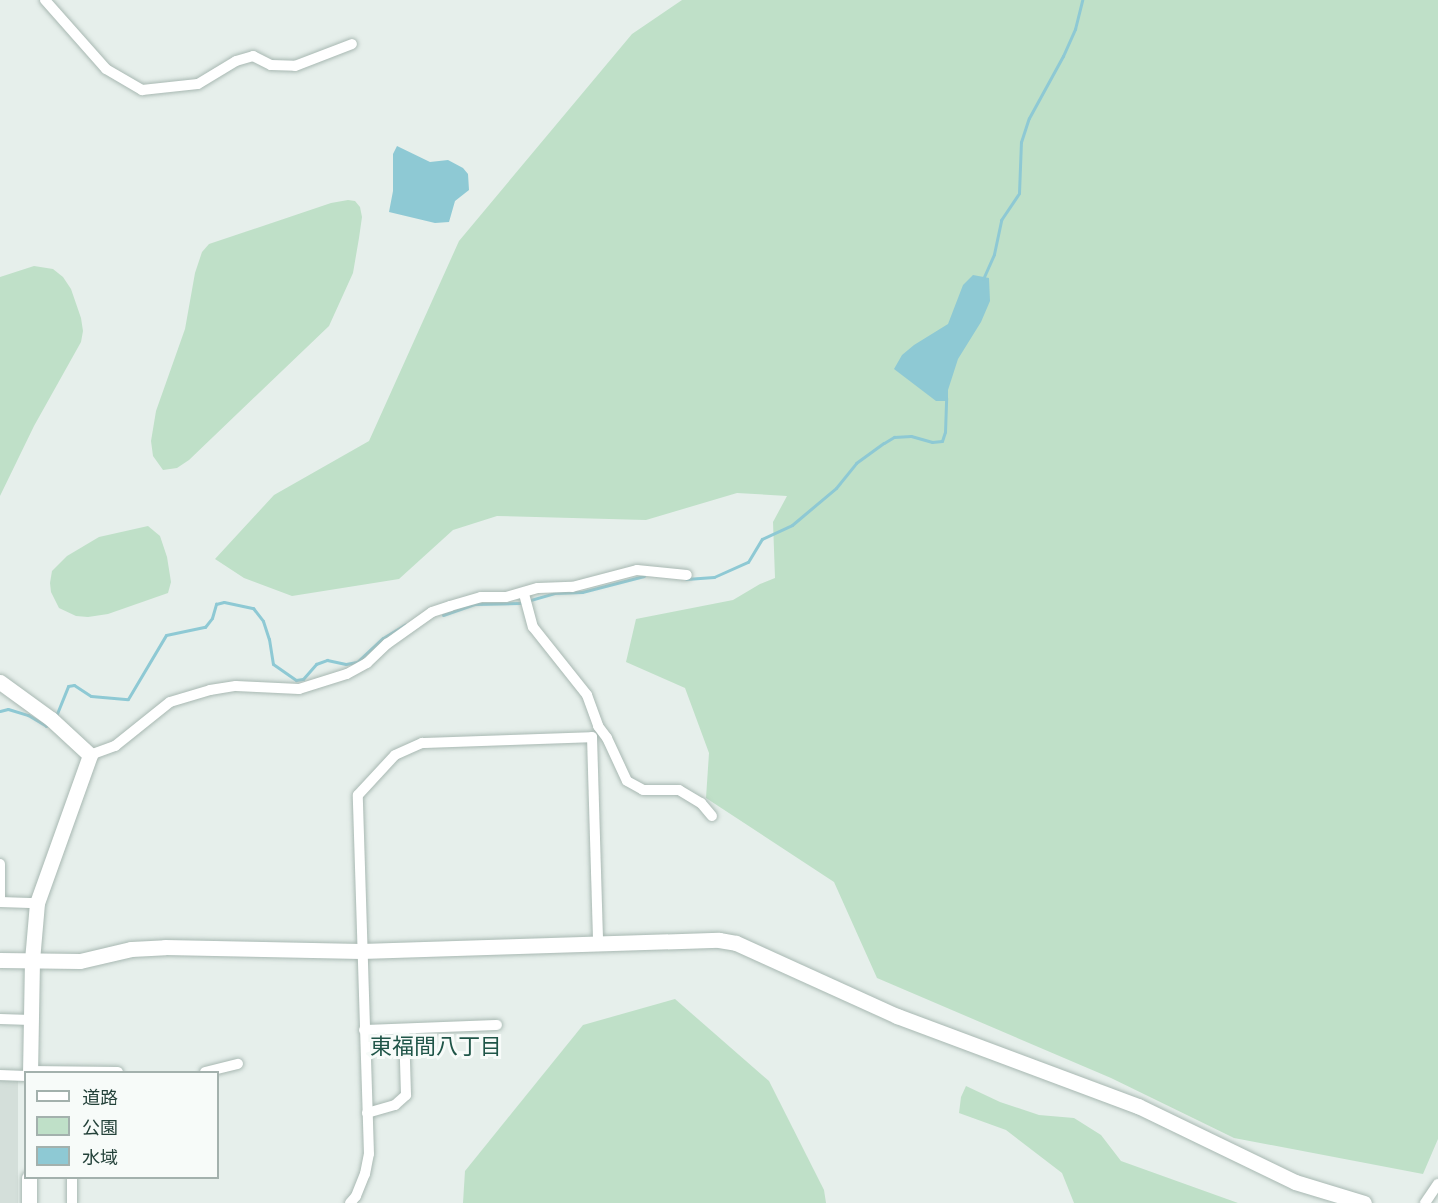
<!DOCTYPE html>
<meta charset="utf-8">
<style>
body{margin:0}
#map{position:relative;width:1438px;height:1203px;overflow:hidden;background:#e6efeb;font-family:"Sofia Sans Condensed","Noto Sans JP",sans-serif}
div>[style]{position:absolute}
.built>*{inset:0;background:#d4dfda;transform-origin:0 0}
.green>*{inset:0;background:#bfe0c8}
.water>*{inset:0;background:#8ec9d4}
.stream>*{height:3px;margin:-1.5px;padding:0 1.5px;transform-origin:1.5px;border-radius:1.5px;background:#8ec9d4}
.roads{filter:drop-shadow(0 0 2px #a8b8b2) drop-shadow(0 0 2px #a8b8b2)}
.street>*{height:10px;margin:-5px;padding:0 5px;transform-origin:5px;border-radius:5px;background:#fff}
.secondary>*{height:15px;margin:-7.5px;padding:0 7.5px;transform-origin:7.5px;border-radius:7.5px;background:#fff}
span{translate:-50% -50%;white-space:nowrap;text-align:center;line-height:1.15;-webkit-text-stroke:6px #f7fbf9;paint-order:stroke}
.neighbourhood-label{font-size:22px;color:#1f5548}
.legend{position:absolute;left:24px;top:1071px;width:195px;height:108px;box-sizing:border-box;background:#f7fbf9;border:2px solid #a3b1ad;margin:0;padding:8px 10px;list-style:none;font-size:18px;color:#24423a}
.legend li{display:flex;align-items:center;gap:12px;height:30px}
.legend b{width:30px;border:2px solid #a3b1ad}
</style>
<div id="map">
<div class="built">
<i style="left:0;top:1081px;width:18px;height:122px"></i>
</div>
<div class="green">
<i style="clip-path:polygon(682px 0,1438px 0,1438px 1139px,1423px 1174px,1234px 1138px,1111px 1078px,877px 978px,834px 882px,706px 798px,709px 753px,685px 688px,626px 662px,636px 619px,733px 600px,760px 584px,775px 578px,773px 522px,787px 496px,737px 493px,646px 520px,497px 516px,453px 530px,399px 579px,292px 596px,244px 578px,215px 559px,274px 495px,369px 441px,459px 241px,632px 34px)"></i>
<i style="clip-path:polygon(348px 200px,355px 201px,360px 207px,362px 217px,359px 238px,353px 273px,329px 326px,189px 460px,177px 468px,163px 470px,153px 456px,151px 441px,156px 411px,185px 329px,195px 273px,202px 252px,209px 244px,331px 203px)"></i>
<i style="clip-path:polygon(34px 266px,53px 269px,63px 277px,71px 289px,81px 318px,83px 331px,81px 342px,34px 426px,0 496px,0 277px)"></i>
<i style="clip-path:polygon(148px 526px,160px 536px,167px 557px,171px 582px,168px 593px,108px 614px,88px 617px,76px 616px,59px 608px,51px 592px,50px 583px,52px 571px,67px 556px,99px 537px)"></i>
<i style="clip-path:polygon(675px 999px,769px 1081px,824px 1190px,826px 1203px,463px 1203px,465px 1171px,583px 1025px)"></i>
<i style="clip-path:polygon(966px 1086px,1000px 1102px,1039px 1115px,1074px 1118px,1101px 1135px,1121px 1161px,1238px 1203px,1074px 1203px,1062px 1173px,1006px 1130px,959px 1113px,961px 1097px)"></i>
</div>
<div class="water">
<i style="clip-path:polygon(397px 146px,430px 162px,448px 160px,463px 168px,468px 174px,469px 190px,455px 201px,449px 222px,435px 223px,389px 212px,393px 191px,393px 154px)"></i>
<i style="clip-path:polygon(973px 275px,989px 278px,990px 301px,981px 322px,958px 359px,948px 390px,948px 401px,936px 401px,894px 369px,902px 355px,914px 345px,948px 324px,963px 285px)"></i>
</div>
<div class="stream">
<i style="left:983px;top:279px;width:27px;rotate:-66deg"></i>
<i style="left:994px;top:254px;width:35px;rotate:-78deg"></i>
<i style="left:1001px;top:220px;width:32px;rotate:-56deg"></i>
<i style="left:1019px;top:193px;width:51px;rotate:-87.8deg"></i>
<i style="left:1021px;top:142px;width:25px;rotate:-72deg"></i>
<i style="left:1029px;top:118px;width:71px;rotate:-61.3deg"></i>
<i style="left:1063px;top:56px;width:30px;rotate:-66deg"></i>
<i style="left:1075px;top:29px;width:30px;rotate:-76deg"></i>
<i style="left:686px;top:579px;width:28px;rotate:-4deg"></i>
<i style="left:714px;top:577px;width:37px;rotate:-24deg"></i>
<i style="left:748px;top:562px;width:27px;rotate:-59deg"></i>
<i style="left:762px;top:539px;width:33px;rotate:-25deg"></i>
<i style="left:792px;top:525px;width:57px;rotate:-40.1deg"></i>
<i style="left:836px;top:488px;width:32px;rotate:-51deg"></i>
<i style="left:856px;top:463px;width:34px;rotate:-36deg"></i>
<i style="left:884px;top:443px;width:12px;rotate:-31deg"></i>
<i style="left:894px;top:437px;width:17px;rotate:-3deg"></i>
<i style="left:911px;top:436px;width:22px;rotate:16deg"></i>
<i style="left:932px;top:442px;width:10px;rotate:-6deg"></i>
<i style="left:942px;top:441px;width:9px;rotate:-72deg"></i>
<i style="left:945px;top:432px;width:34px;rotate:-88deg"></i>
<i style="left:443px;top:615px;width:34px;rotate:-19deg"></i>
<i style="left:475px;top:604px;width:45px;rotate:-1.3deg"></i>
<i style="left:520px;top:603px;width:35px;rotate:-16deg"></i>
<i style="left:554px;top:593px;width:28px;rotate:-2deg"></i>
<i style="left:582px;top:592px;width:64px;rotate:-14.5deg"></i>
<i style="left:0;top:711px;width:8px;rotate:-14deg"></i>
<i style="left:8px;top:709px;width:21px;rotate:17deg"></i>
<i style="left:28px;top:715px;width:21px;rotate:31deg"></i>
<i style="left:46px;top:726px;width:4px;rotate:-45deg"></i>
<i style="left:56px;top:716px;width:32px;rotate:-68deg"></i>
<i style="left:68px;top:686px;width:6px;rotate:-9deg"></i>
<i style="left:74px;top:685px;width:20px;rotate:33deg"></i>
<i style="left:91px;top:696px;width:37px;rotate:5deg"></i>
<i style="left:128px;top:699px;width:74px;rotate:-59.3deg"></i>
<i style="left:166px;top:635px;width:40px;rotate:-12deg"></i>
<i style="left:205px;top:627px;width:11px;rotate:-52deg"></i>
<i style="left:212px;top:618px;width:15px;rotate:-74deg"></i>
<i style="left:216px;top:604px;width:8px;rotate:-14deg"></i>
<i style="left:224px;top:602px;width:30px;rotate:12deg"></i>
<i style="left:253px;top:608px;width:16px;rotate:52deg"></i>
<i style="left:263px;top:621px;width:19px;rotate:72deg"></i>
<i style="left:269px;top:639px;width:25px;rotate:81deg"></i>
<i style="left:273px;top:664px;width:28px;rotate:35deg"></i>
<i style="left:296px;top:680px;width:7px;rotate:-8deg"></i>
<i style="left:303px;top:679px;width:20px;rotate:-49deg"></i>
<i style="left:316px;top:664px;width:12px;rotate:-20deg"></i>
<i style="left:327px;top:660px;width:19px;rotate:12deg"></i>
<i style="left:346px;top:664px;width:11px;rotate:-10deg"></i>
<i style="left:357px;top:662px;width:35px;rotate:-43deg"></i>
<i style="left:383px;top:638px;width:26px;rotate:-31deg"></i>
</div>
<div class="roads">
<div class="street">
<i style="left:45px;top:0;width:92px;rotate:48.5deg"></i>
<i style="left:106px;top:69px;width:42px;rotate:30.3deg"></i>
<i style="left:142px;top:90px;width:56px;rotate:-6.1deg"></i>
<i style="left:198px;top:84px;width:44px;rotate:-31.2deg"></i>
<i style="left:236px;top:61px;width:18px;rotate:-16deg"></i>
<i style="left:253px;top:56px;width:20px;rotate:27deg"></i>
<i style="left:271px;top:65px;width:24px;rotate:2deg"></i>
<i style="left:295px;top:66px;width:61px;rotate:-21.1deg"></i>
<i style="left:524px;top:594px;width:34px;rotate:75deg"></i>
<i style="left:533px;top:627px;width:87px;rotate:51.5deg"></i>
<i style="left:587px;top:695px;width:33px;rotate:70deg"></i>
<i style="left:598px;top:726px;width:15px;rotate:53deg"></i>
<i style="left:607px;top:738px;width:47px;rotate:65.1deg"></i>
<i style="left:627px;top:781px;width:18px;rotate:29deg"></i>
<i style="left:643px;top:790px;width:36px"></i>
<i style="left:679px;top:790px;width:26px;rotate:31deg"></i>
<i style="left:701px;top:803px;width:17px;rotate:50deg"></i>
<i style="left:90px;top:755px;width:27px;rotate:-20deg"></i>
<i style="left:115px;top:746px;width:70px;rotate:-38.7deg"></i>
<i style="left:170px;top:702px;width:42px;rotate:-16.7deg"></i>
<i style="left:210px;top:690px;width:26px;rotate:-9deg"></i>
<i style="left:236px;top:686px;width:63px;rotate:2.7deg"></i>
<i style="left:299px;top:689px;width:50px;rotate:-17.4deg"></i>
<i style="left:347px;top:674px;width:23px;rotate:-29deg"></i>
<i style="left:367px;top:663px;width:28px;rotate:-44deg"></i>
<i style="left:387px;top:644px;width:55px;rotate:-35.4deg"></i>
<i style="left:432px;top:612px;width:19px;rotate:-18deg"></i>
<i style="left:450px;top:606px;width:32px;rotate:-16deg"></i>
<i style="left:481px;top:597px;width:25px"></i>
<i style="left:506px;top:597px;width:33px;rotate:-16deg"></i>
<i style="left:538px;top:588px;width:34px;rotate:-2deg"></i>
<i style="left:572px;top:587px;width:67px;rotate:-14.7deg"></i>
<i style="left:637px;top:570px;width:50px;rotate:5.7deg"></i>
<i style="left:0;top:864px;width:38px;rotate:90deg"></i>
<i style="left:0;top:902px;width:37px;rotate:2deg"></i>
<i style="left:0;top:1019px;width:31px;rotate:2deg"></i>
<i style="left:364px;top:1030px;width:133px;rotate:-2.2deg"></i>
<i style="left:30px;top:1071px;width:88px;rotate:0.7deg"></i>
<i style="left:205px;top:1072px;width:34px;rotate:-14deg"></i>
<i style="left:0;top:1075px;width:26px;rotate:2deg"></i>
<i style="left:367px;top:1113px;width:29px;rotate:-16deg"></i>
<i style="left:395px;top:1105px;width:15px;rotate:-42deg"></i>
<i style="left:406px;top:1095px;width:66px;rotate:-91.7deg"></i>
<i style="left:72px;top:1203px;width:25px;rotate:-90deg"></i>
<i style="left:350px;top:1203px;width:9px;rotate:-49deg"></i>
<i style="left:356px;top:1196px;width:24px;rotate:-68deg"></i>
<i style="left:365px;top:1174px;width:20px;rotate:-79deg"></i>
<i style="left:369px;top:1154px;width:359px;rotate:-91.8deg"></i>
<i style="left:358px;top:795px;width:54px;rotate:-47.2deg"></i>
<i style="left:395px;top:755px;width:30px;rotate:-24deg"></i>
<i style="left:422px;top:743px;width:170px;rotate:-2deg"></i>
<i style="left:592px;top:737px;width:207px;rotate:88.3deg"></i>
<i style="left:1425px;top:1203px;width:23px;rotate:-56deg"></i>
</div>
<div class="secondary">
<i style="left:0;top:682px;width:63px;rotate:36deg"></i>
<i style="left:51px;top:719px;width:53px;rotate:42.7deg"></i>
<i style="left:90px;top:755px;width:157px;rotate:109.7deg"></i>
<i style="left:37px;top:903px;width:57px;rotate:95deg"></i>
<i style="left:32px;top:960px;width:112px;rotate:91deg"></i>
<i style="left:0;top:960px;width:80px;rotate:0.7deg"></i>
<i style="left:80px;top:961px;width:52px;rotate:-13.2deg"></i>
<i style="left:131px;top:949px;width:34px;rotate:-3deg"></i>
<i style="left:165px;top:947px;width:196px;rotate:1.2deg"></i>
<i style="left:361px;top:951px;width:358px;rotate:-1.8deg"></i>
<i style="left:719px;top:940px;width:17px;rotate:10deg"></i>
<i style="left:736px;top:943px;width:177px;rotate:24.4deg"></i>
<i style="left:897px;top:1016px;width:257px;rotate:20.5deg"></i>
<i style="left:1138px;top:1106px;width:174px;rotate:25.8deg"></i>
<i style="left:1295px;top:1182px;width:72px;rotate:16.9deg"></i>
<i style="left:29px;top:1203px;width:25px;rotate:-90deg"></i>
</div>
</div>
<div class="neighbourhood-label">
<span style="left:436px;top:1048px">東福間八丁目</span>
</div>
<ul class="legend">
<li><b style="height:8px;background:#fff"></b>道路</li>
<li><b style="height:16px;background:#bfe0c8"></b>公園</li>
<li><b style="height:16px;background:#8ec9d4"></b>水域</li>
</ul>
</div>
